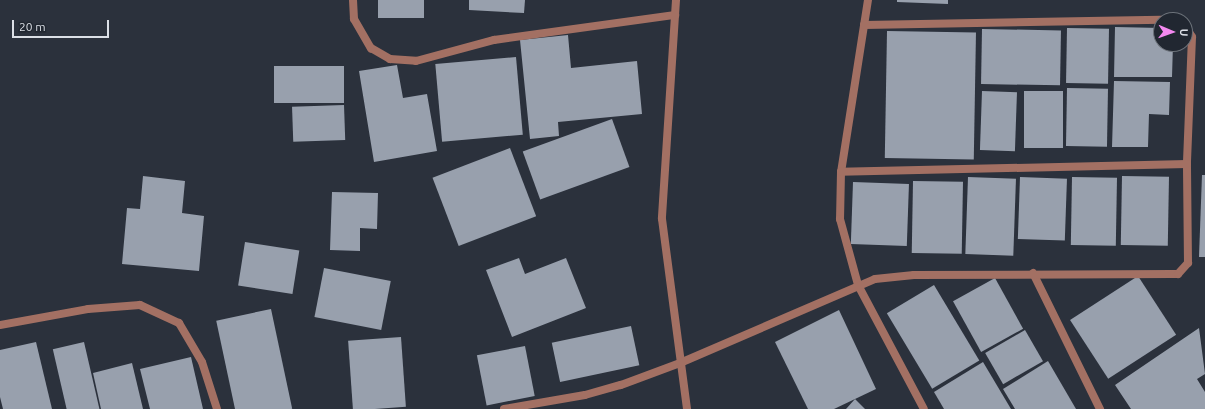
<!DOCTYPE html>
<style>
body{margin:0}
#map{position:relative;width:1205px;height:409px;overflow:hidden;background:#2b313c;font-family:Ubuntu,sans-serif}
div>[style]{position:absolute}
.building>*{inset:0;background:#98a0ad;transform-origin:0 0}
.minor>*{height:8px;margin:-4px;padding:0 4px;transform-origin:4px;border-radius:4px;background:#a37063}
span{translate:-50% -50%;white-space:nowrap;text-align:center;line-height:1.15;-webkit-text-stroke:4px #212731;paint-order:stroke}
.north{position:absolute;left:1153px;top:12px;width:40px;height:40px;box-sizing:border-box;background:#212731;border:1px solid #6b7179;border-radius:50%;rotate:92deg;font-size:11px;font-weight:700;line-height:16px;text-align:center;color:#dbdfe6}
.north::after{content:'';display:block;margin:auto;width:14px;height:18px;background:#f489f0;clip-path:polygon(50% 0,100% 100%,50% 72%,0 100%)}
.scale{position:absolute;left:12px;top:20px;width:97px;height:18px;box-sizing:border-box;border:2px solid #dbdfe6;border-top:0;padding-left:5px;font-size:12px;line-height:14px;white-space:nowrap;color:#dbdfe6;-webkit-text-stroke:3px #212731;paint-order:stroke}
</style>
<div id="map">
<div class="building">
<i style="left:378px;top:0;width:46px;height:18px"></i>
<i style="clip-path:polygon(469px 0,525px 0,524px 13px,469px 10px)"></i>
<i style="clip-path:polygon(897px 0,948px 0,948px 4px,897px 2px)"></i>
<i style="clip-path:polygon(1115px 27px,1161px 28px,1161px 44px,1173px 44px,1172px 77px,1114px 77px)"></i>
<i style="left:1067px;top:28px;width:42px;height:55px;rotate:1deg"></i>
<i style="left:982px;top:29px;width:79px;height:55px;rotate:1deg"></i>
<i style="left:887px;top:31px;width:89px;height:127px;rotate:1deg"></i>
<i style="clip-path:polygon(568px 35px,571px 68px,637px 61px,642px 114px,558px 122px,559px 136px,530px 139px,520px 40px)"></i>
<i style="left:516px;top:57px;width:78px;height:81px;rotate:85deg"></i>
<i style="clip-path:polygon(397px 65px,403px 98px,427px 94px,437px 151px,374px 162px,359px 71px)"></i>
<i style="left:344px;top:66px;width:37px;height:70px;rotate:90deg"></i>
<i style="clip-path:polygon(1114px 81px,1170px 82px,1169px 115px,1149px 114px,1148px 147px,1112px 147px)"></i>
<i style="left:1067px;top:88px;width:41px;height:58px;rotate:1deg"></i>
<i style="left:982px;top:91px;width:35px;height:59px;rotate:2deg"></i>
<i style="left:1024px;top:91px;width:39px;height:57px"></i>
<i style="left:344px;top:105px;width:35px;height:52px;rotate:88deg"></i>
<i style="left:612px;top:119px;width:51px;height:95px;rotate:70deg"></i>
<i style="left:510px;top:148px;width:73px;height:83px;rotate:69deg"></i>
<i style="clip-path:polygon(1202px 175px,1205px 175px,1205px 257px,1199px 257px)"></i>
<i style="clip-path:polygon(143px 176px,185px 181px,182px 213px,204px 216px,199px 271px,122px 264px,127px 208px,140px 209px)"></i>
<i style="left:1122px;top:176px;width:47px;height:69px;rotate:1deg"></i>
<i style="left:968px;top:177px;width:48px;height:77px;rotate:2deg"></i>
<i style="left:1020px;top:177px;width:47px;height:62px;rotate:2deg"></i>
<i style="left:1072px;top:177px;width:45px;height:68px;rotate:1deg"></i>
<i style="left:913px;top:181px;width:50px;height:72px;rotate:1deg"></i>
<i style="left:853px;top:182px;width:56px;height:62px;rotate:2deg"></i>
<i style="clip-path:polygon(332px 192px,378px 193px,377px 229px,360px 228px,360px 251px,330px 250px)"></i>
<i style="left:245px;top:242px;width:55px;height:44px;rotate:9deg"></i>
<i style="clip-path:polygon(519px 258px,525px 274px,566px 258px,586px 308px,512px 337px,486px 270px)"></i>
<i style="left:324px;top:268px;width:68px;height:50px;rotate:11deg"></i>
<i style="left:1138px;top:276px;width:70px;height:81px;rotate:57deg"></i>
<i style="left:995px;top:278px;width:58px;height:48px;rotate:61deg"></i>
<i style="left:934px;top:285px;width:88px;height:55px;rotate:59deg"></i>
<i style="left:271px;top:309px;width:102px;height:56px;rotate:78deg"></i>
<i style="clip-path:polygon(839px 310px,876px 389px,834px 409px,808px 409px,775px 342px)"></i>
<i style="left:631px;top:326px;width:40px;height:81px;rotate:78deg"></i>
<i style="clip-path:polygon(1199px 328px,1205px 374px,1197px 379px,1205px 392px,1205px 409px,1131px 409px,1115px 385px)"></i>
<i style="left:1025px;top:330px;width:36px;height:46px;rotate:60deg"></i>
<i style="left:401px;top:337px;width:70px;height:53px;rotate:86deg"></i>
<i style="clip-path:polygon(36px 342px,52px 409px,3px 409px,0 397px,0 350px)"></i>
<i style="left:84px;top:342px;width:69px;height:32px;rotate:77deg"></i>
<i style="left:525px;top:346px;width:51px;height:49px;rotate:79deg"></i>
<i style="clip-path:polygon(191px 357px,203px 409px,150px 409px,140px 369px)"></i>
<i style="clip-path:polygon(1048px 361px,1076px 409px,1015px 409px,1003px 389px)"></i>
<i style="clip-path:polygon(983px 362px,1011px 409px,944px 409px,934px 392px)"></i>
<i style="clip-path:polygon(132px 363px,143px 409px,101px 409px,93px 373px)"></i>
<i style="clip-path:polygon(855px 399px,865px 409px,846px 409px)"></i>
</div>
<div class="minor">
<i style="left:353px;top:0;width:19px;rotate:87deg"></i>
<i style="left:354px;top:19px;width:34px;rotate:60deg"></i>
<i style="left:371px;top:48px;width:22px;rotate:30deg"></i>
<i style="left:390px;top:59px;width:26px;rotate:4deg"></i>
<i style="left:416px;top:61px;width:81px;rotate:-15.1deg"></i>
<i style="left:494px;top:40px;width:183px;rotate:-7.9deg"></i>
<i style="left:676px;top:0;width:219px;rotate:93.7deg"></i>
<i style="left:662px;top:219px;width:192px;rotate:82.5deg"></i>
<i style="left:868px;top:0;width:174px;rotate:98.9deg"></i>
<i style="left:841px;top:172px;width:47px;rotate:91.2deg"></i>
<i style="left:840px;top:219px;width:68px;rotate:74.7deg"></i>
<i style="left:858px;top:285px;width:140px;rotate:62deg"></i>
<i style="left:1164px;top:20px;width:11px"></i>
<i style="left:864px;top:25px;width:297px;rotate:-1deg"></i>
<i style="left:1185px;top:25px;width:14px;rotate:60deg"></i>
<i style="left:1192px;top:37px;width:127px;rotate:92.3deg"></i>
<i style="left:1033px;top:273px;width:152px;rotate:63.8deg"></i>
<i style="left:0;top:325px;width:89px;rotate:-10.3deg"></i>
<i style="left:88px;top:309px;width:52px;rotate:-4.4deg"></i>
<i style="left:140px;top:305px;width:43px;rotate:24.8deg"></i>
<i style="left:179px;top:323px;width:45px;rotate:59.5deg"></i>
<i style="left:202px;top:362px;width:49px;rotate:72.3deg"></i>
<i style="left:504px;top:409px;width:82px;rotate:-9.8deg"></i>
<i style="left:585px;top:395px;width:37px;rotate:-16deg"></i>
<i style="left:621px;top:385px;width:63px;rotate:-20.4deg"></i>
<i style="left:680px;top:363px;width:212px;rotate:-23.3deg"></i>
<i style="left:875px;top:279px;width:39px;rotate:-6deg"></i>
<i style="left:914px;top:275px;width:258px;rotate:-0.2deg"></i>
<i style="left:1172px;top:274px;width:6px"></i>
<i style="left:1178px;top:274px;width:15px;rotate:-48deg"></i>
<i style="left:1188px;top:263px;width:99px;rotate:-90.6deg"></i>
<i style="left:1187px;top:164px;width:346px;rotate:178.7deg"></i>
</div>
<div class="north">U</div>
<div class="scale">20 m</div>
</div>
